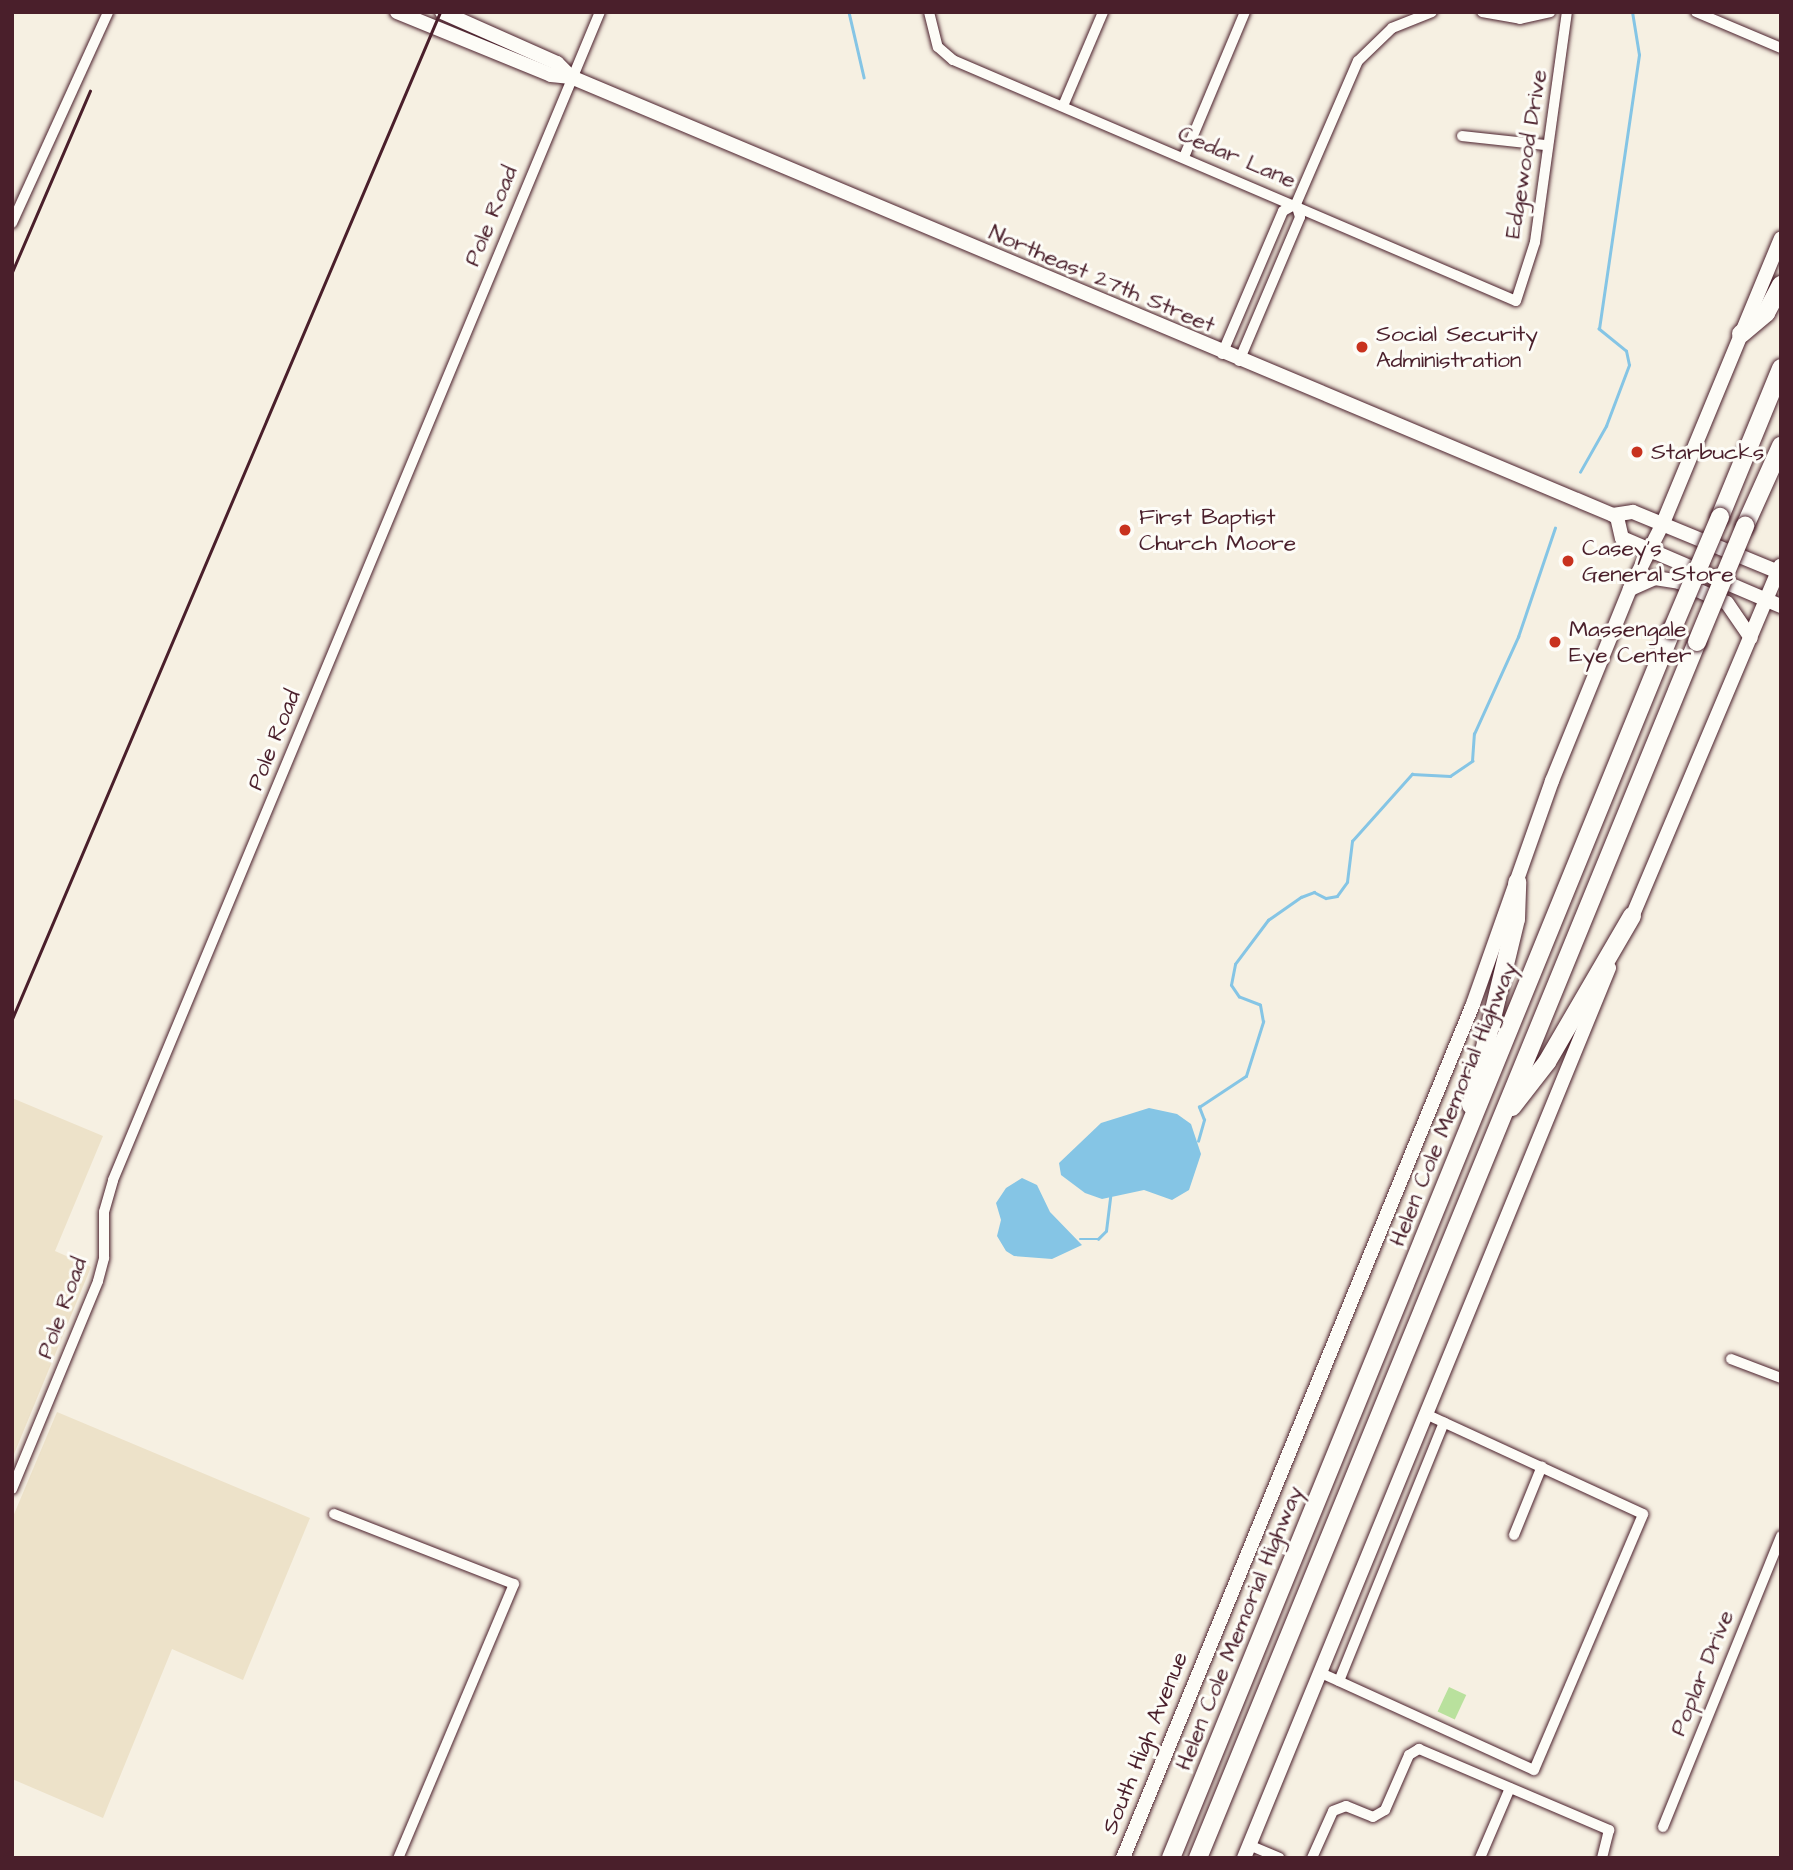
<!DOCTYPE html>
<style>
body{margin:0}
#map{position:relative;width:1793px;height:1870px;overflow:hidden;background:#f6f0e2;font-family:"Architects Daughter",sans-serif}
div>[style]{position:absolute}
.built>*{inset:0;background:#ede2c9}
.green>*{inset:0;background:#b9e19d;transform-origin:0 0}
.water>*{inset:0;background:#85c5e5}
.stream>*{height:2.5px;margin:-1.25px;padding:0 1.25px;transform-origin:1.25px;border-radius:1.25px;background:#85c5e5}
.roads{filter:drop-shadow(0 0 2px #4a1f2b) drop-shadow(0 0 2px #4a1f2b)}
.minor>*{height:10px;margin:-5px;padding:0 5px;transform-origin:5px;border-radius:5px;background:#fdfcf7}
.major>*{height:14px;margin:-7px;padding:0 7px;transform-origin:7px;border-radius:7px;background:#fdfcf7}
.highway>*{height:18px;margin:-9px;padding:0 9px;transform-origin:9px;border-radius:9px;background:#fdfcf7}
.rail>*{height:2.5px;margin:-1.25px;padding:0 1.25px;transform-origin:1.25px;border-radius:1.25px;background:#4a1f2b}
.bridges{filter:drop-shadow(0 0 2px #4a1f2b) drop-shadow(0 0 2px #4a1f2b)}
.highway-bridge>*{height:18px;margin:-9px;padding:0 9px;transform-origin:9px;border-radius:9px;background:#fdfcf7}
.dots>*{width:19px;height:19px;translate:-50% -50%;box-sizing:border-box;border:4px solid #fdfcf7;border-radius:50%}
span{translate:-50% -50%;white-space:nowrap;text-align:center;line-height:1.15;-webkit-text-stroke:6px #fdfcf7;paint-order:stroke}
.street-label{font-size:23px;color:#4a1f2b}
.poi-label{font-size:23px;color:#4a1f2b}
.left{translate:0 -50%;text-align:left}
.frame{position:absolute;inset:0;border:14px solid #4a1f2b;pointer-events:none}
</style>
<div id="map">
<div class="built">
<i style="clip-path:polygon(12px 1098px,103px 1136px,55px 1251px,91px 1267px,12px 1459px)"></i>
<i style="clip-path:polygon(57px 1412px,310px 1518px,243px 1680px,172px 1649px,103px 1818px,12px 1779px,12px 1519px)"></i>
</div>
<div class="green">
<i style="left:1449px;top:1687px;width:19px;height:27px;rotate:25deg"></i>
</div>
<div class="water">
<i style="clip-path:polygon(1149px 1108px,1177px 1114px,1191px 1124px,1201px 1154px,1189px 1190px,1172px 1200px,1144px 1190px,1102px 1199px,1085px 1193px,1061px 1175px,1059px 1163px,1101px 1123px)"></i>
<i style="clip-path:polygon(1022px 1178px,1037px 1185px,1050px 1212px,1082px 1245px,1052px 1259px,1014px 1256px,1006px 1251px,997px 1236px,1001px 1220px,996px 1203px,1006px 1188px)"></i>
</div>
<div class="stream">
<i style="left:849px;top:12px;width:67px;rotate:77deg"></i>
<i style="left:1580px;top:472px;width:53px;rotate:-60.5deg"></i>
<i style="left:1606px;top:426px;width:65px;rotate:-69.3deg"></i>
<i style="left:1629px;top:365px;width:14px;rotate:-102deg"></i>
<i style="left:1626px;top:351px;width:35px;rotate:-141deg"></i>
<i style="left:1599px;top:329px;width:277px;rotate:-81.7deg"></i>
<i style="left:1639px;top:55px;width:44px;rotate:-99.2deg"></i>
<i style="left:1198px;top:1141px;width:22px;rotate:-74deg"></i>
<i style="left:1204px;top:1120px;width:14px;rotate:-111deg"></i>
<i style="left:1199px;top:1107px;width:56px;rotate:-33.4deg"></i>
<i style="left:1246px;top:1076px;width:57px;rotate:-72.5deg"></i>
<i style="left:1263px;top:1022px;width:17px;rotate:-100deg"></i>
<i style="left:1260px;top:1005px;width:22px;rotate:-159deg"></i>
<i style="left:1239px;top:997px;width:14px;rotate:-124deg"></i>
<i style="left:1231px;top:985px;width:21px;rotate:-79deg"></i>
<i style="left:1235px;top:964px;width:55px;rotate:-53.1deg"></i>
<i style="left:1268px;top:920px;width:40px;rotate:-34.9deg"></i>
<i style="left:1301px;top:897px;width:14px;rotate:-21deg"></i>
<i style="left:1314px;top:892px;width:13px;rotate:27deg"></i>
<i style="left:1326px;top:898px;width:11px;rotate:-10deg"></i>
<i style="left:1337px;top:896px;width:17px;rotate:-54deg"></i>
<i style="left:1347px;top:882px;width:41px;rotate:-83deg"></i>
<i style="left:1352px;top:841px;width:90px;rotate:-48.2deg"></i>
<i style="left:1412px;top:774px;width:38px;rotate:3deg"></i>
<i style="left:1450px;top:776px;width:27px;rotate:-34deg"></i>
<i style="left:1472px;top:761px;width:27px;rotate:-86deg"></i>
<i style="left:1474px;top:734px;width:107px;rotate:-65.6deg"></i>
<i style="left:1518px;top:637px;width:115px;rotate:-71.3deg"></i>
<i style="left:1080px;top:1239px;width:18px"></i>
<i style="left:1098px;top:1239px;width:11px;rotate:-45deg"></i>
<i style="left:1106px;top:1231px;width:34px;rotate:-83deg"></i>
</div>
<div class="roads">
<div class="minor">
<i style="left:929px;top:12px;width:36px;rotate:76deg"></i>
<i style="left:938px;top:47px;width:20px;rotate:41deg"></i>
<i style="left:953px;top:60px;width:612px;rotate:23.17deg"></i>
<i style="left:1516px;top:301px;width:62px;rotate:-72.1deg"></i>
<i style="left:1535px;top:242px;width:232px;rotate:-82.1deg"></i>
<i style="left:1482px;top:12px;width:39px;rotate:10deg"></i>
<i style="left:1520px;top:19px;width:31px;rotate:-13deg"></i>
<i style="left:1696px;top:12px;width:92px;rotate:23deg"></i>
<i style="left:1063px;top:106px;width:102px;rotate:-66.9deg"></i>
<i style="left:1462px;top:136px;width:83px;rotate:6.2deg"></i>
<i style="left:1184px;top:157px;width:157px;rotate:-67.2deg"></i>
<i style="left:12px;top:223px;width:232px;rotate:-65.5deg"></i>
<i style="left:1222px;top:354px;width:155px;rotate:-66.9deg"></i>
<i style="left:1283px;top:211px;width:15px;rotate:-28deg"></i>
<i style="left:1296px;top:204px;width:156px;rotate:-66.6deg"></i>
<i style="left:1358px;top:61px;width:47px;rotate:-44.1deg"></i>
<i style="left:1392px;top:28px;width:43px;rotate:-21.8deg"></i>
<i style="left:1239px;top:361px;width:156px;rotate:-67deg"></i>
<i style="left:1300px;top:217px;width:14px;rotate:-107deg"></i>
<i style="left:1731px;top:1359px;width:53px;rotate:20.8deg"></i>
<i style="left:12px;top:1489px;width:225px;rotate:-67.5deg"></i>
<i style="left:98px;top:1281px;width:24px;rotate:-75deg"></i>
<i style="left:104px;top:1258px;width:46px;rotate:-90deg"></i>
<i style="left:104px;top:1212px;width:33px;rotate:-74deg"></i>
<i style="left:113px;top:1180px;width:1265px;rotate:-67.37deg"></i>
<i style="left:334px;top:1514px;width:193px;rotate:21.3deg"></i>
<i style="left:514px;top:1584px;width:298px;rotate:112.9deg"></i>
<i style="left:1514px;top:1535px;width:74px;rotate:-67.9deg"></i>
<i style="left:1319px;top:1672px;width:236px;rotate:24.5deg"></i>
<i style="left:1534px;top:1770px;width:278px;rotate:-66.9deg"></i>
<i style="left:1643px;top:1514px;width:239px;rotate:-155.3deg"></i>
<i style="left:1339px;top:1681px;width:279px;rotate:-67.9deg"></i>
<i style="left:1663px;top:1827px;width:314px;rotate:-67.9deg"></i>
<i style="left:1249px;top:1845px;width:33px;rotate:23deg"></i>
<i style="left:1312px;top:1858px;width:51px;rotate:-65.9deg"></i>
<i style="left:1333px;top:1811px;width:14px;rotate:-21deg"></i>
<i style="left:1346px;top:1806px;width:29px;rotate:22deg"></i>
<i style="left:1373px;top:1817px;width:14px;rotate:-30deg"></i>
<i style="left:1385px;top:1810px;width:60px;rotate:-66.4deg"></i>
<i style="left:1409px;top:1755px;width:12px;rotate:-31deg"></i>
<i style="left:1419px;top:1749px;width:207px;rotate:23.1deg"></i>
<i style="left:1609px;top:1830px;width:29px;rotate:104deg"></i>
<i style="left:1480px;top:1858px;width:76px;rotate:-66.8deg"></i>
</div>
<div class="major">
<i style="left:397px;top:12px;width:166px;rotate:22.2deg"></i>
<i style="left:551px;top:75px;width:20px;rotate:6deg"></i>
<i style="left:571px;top:77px;width:1130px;rotate:22.8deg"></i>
<i style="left:1613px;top:515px;width:20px;rotate:-9deg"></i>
<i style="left:1633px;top:512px;width:160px;rotate:22.4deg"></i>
<i style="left:442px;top:12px;width:126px;rotate:23.9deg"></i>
<i style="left:557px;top:63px;width:20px;rotate:45deg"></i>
<i style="left:1617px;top:517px;width:22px;rotate:77deg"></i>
<i style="left:1622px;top:538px;width:173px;rotate:23.2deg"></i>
<i style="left:1630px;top:589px;width:27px;rotate:-24deg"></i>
<i style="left:1655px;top:578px;width:24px;rotate:9deg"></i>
<i style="left:1679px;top:582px;width:52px;rotate:23.6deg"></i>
<i style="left:1727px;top:603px;width:42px;rotate:55.6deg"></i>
<i style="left:1629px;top:924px;width:389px;rotate:-67.1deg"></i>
<i style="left:1123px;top:1858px;width:923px;rotate:-67.71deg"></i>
<i style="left:1473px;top:1004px;width:237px;rotate:-70.5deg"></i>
<i style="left:1552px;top:781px;width:207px;rotate:-67.9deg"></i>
<i style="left:1630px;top:589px;width:74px;rotate:-63.4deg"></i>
<i style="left:1663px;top:523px;width:308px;rotate:-67.5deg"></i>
<i style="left:1244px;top:1858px;width:962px;rotate:-67.7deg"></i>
</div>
<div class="highway">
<i style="left:1741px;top:334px;width:33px;rotate:-40deg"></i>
<i style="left:1766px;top:313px;width:32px;rotate:-62deg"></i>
<i style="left:1720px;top:517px;width:161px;rotate:-67.7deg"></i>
<i style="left:1745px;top:526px;width:88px;rotate:-65.8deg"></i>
<i style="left:1471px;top:1105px;width:191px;rotate:-76.4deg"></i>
<i style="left:1516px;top:919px;width:37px;rotate:-88deg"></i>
<i style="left:1512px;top:1107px;width:57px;rotate:-52.1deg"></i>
<i style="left:1547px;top:1062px;width:169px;rotate:-59.8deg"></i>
<i style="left:1171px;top:1858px;width:1326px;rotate:-67.81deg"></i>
<i style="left:1198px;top:1858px;width:1314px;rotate:-67.69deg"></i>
</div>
</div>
<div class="rail">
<i style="left:12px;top:272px;width:197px;rotate:-66.7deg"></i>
<i style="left:12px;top:1019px;width:1094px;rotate:-66.97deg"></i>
</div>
<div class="bridges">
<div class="highway-bridge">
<i style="left:1672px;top:630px;width:123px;rotate:-67deg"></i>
<i style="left:1697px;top:642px;width:126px;rotate:-67.5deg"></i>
</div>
</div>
<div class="dots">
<i style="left:1362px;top:347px;background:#c8321e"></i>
<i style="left:1637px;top:452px;background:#c8321e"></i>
<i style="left:1125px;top:530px;background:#c8321e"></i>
<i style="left:1568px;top:561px;background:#c8321e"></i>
<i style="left:1555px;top:642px;background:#c8321e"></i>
</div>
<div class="street-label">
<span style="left:1526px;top:154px;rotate:-81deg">Edgewood Drive</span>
<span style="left:1237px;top:157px;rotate:23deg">Cedar Lane</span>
<span style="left:491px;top:216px;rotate:-68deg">Pole Road</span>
<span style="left:1102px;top:279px;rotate:23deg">Northeast 27th Street</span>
<span style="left:274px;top:740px;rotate:-68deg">Pole Road</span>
<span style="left:1453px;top:1104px;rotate:-68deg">Helen Cole Memorial Highway</span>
<span style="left:62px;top:1308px;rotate:-70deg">Pole Road</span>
<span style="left:1239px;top:1628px;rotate:-68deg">Helen Cole Memorial Highway</span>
<span style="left:1702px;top:1673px;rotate:-68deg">Poplar Drive</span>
<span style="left:1145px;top:1743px;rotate:-68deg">South High Avenue</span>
</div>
<div class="poi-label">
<span class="left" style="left:1376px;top:347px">Social Security<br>Administration</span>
<span class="left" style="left:1651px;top:452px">Starbucks</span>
<span class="left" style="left:1139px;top:530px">First Baptist<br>Church Moore</span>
<span class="left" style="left:1582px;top:561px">Casey's<br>General Store</span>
<span class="left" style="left:1569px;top:642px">Massengale<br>Eye Center</span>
</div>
<div class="frame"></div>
</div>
